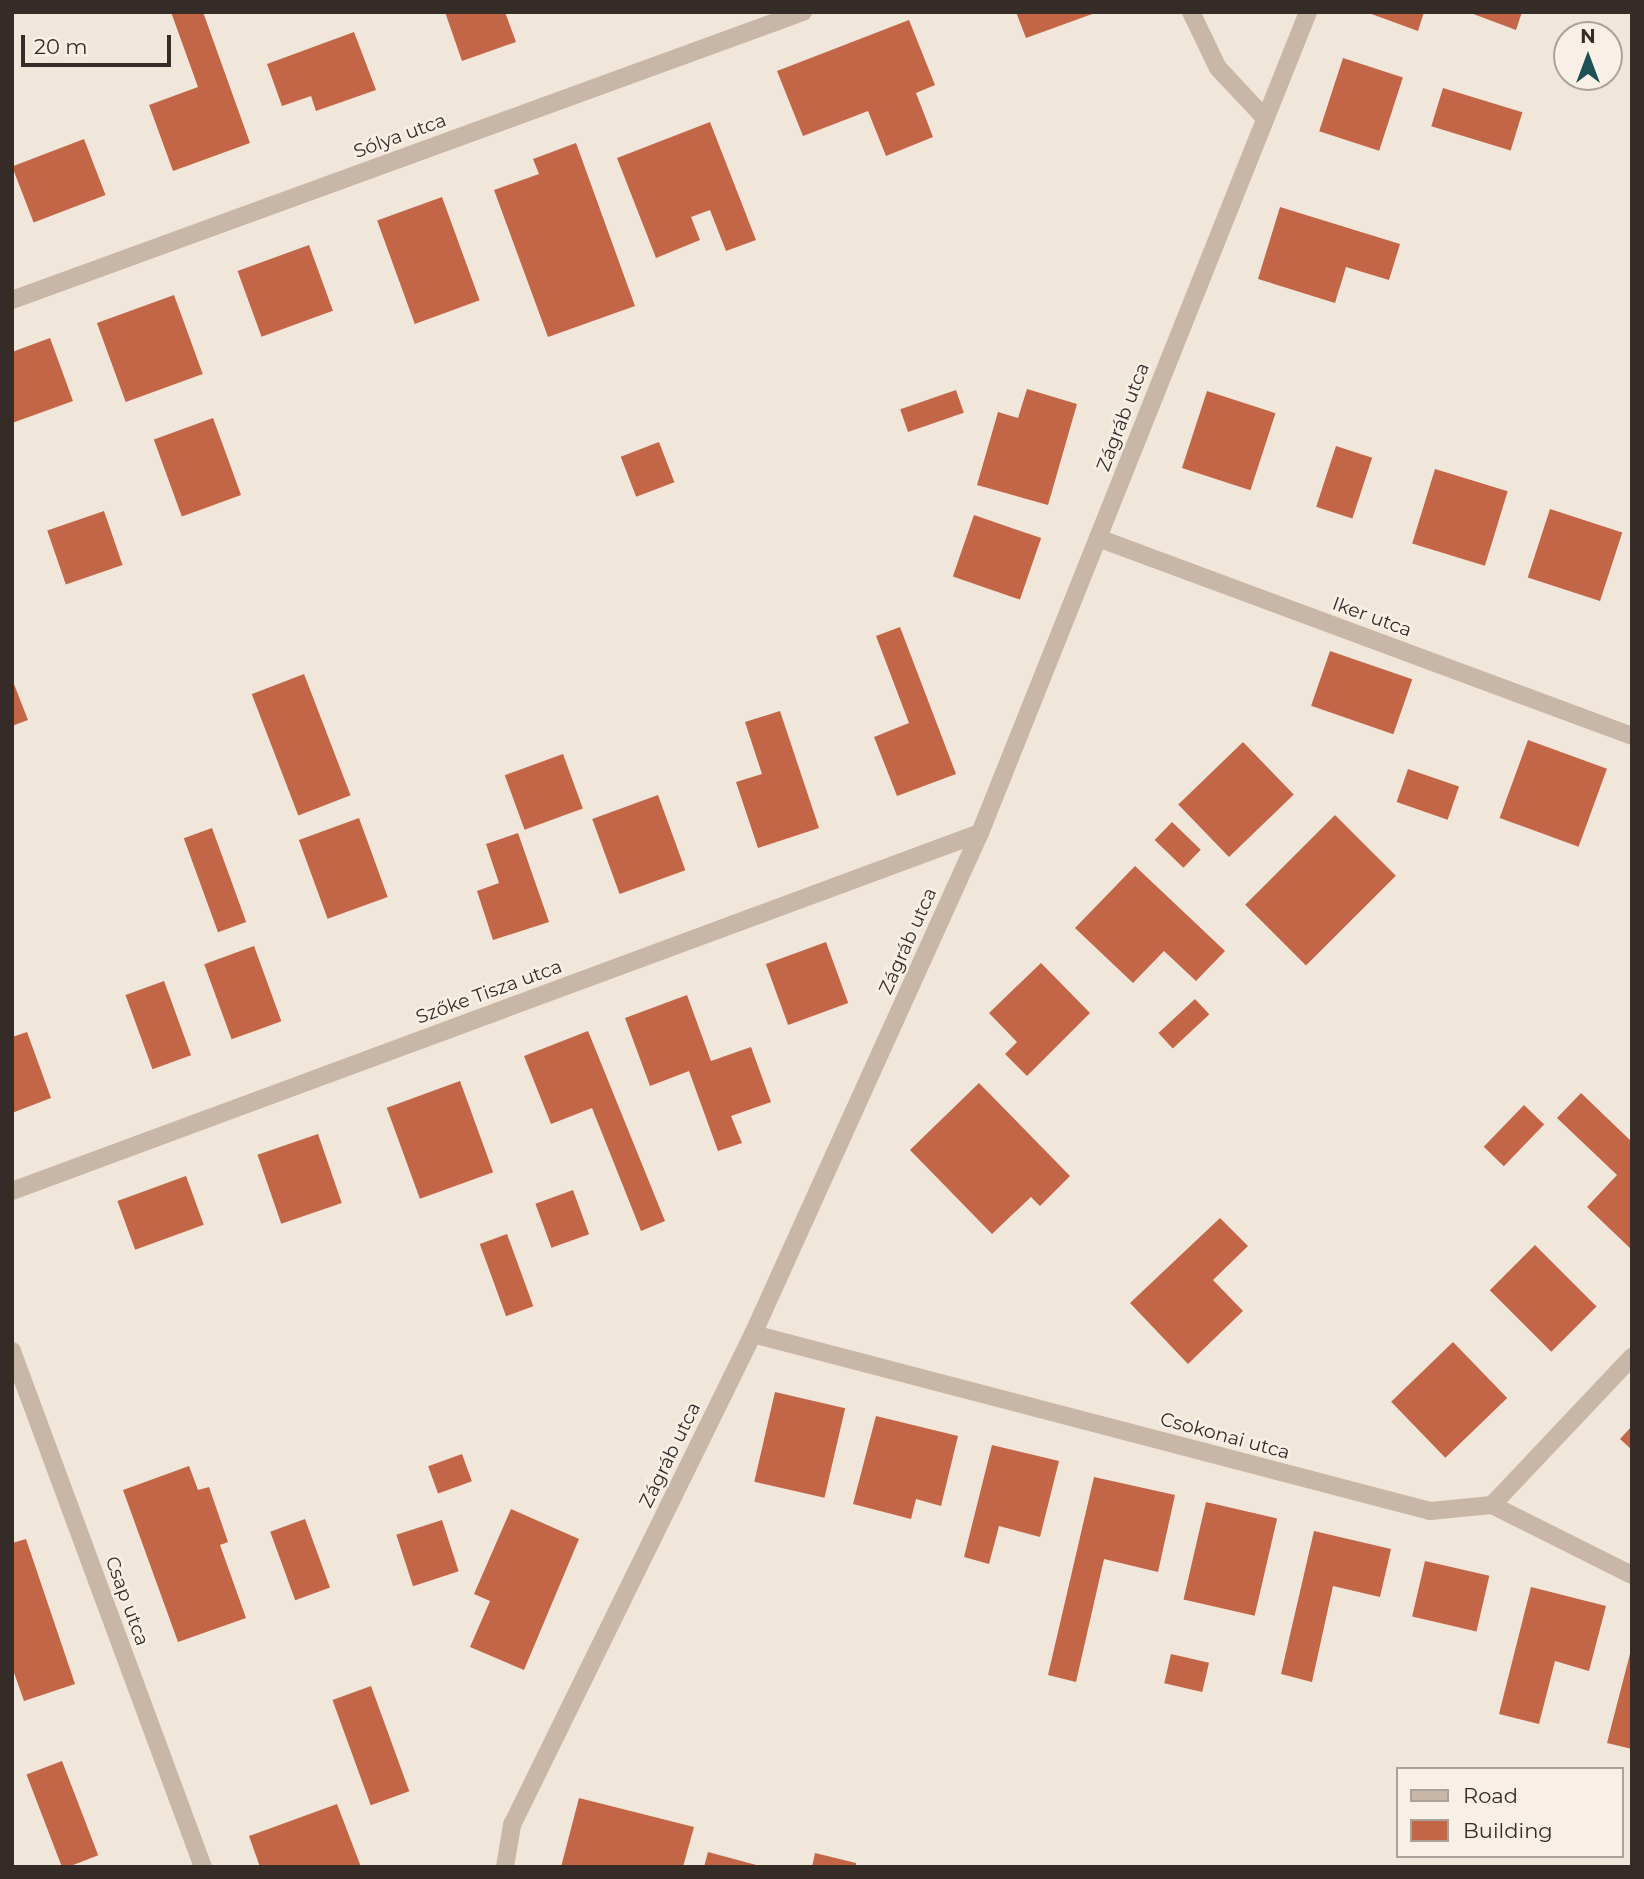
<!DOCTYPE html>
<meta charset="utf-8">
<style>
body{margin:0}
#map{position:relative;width:1644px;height:1879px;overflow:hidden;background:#f1e6da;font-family:Montserrat,sans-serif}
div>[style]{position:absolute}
.building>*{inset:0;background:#c26647;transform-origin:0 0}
.minor>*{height:18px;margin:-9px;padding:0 9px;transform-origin:9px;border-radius:9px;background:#c8b6a7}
span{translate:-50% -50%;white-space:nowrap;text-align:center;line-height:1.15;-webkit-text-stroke:5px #f8f0e6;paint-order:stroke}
.street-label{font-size:19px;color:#352c27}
.frame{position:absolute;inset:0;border:14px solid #352c27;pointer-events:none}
.legend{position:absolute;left:1396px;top:1767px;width:228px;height:91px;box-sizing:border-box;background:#f8f0e6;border:2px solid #aaa29a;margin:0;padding:9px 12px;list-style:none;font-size:21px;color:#352c27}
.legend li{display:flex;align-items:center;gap:14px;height:35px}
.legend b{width:35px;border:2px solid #aaa29a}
.north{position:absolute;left:1553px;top:21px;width:70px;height:70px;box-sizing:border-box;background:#f8f0e6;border:2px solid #aaa29a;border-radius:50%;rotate:0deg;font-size:19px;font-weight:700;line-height:28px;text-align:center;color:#352c27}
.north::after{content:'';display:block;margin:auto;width:24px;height:32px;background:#1e5155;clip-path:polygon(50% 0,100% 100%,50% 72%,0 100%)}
.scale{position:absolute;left:21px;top:35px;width:150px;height:32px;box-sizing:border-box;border:4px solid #352c27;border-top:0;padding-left:9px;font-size:21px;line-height:24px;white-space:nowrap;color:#352c27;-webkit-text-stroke:5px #f8f0e6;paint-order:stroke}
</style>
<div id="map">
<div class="building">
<i style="clip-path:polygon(171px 12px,203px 12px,250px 143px,173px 171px,149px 105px,198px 87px)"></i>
<i style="clip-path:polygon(445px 12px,505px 12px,516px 42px,462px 61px)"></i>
<i style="clip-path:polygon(1016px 12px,1095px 12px,1095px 13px,1026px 38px)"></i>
<i style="clip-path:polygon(1366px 12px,1424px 12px,1418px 31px)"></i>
<i style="clip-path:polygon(1468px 12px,1522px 12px,1516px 30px)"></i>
<i style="clip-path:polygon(909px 20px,935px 85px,916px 93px,933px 137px,886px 156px,868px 111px,803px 136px,777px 71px)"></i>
<i style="clip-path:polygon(354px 32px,376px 90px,316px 111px,311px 96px,282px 106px,267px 64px)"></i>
<i style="left:1343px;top:58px;width:63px;height:77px;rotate:18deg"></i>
<i style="left:1443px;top:88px;width:83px;height:40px;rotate:17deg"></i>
<i style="clip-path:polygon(710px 122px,756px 240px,726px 251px,710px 210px,691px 217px,700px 240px,656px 258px,617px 158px)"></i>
<i style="left:84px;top:139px;width:60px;height:77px;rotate:69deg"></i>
<i style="clip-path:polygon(576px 143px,635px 306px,548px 337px,494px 190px,539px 174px,533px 159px)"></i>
<i style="left:442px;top:197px;width:110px;height:69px;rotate:70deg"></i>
<i style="clip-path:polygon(1280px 207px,1400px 244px,1389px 280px,1346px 267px,1335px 303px,1258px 279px)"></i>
<i style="left:309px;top:245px;width:70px;height:76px;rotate:70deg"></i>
<i style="left:174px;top:295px;width:84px;height:82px;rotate:70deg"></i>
<i style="clip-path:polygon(50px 338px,73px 401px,12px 423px,12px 352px)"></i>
<i style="clip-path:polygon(1027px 389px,1077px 404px,1048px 505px,977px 485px,998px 412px,1018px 418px)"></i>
<i style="left:956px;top:390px;width:24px;height:59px;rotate:71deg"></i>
<i style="left:1207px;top:391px;width:72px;height:81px;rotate:18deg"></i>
<i style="left:213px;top:418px;width:82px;height:63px;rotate:70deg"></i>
<i style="left:659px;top:442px;width:43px;height:41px;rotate:69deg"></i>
<i style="left:1336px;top:446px;width:38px;height:64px;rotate:18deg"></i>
<i style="left:1435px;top:469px;width:76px;height:78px;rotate:17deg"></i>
<i style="left:1550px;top:509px;width:76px;height:72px;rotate:18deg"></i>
<i style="left:104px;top:511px;width:57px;height:60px;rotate:71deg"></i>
<i style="left:974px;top:515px;width:71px;height:65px;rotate:19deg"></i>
<i style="clip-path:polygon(900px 627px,956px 774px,897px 796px,874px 737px,909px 723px,876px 636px)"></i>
<i style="left:1330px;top:651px;width:87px;height:58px;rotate:19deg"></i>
<i style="left:304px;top:674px;width:130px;height:56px;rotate:69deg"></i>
<i style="clip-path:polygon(12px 679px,28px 720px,12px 726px)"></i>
<i style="clip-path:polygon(780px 711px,819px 828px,758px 848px,736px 782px,762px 774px,745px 722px)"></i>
<i style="left:1528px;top:740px;width:84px;height:83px;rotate:20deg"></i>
<i style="left:1243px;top:742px;width:73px;height:90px;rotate:46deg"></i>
<i style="left:563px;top:754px;width:58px;height:62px;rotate:70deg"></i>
<i style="left:1408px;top:769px;width:54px;height:35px;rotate:19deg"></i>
<i style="left:658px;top:795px;width:80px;height:70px;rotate:70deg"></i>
<i style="left:1335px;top:815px;width:86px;height:127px;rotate:45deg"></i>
<i style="left:359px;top:818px;width:84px;height:64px;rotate:70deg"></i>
<i style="left:1172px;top:822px;width:40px;height:25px;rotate:44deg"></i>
<i style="left:212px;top:828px;width:100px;height:30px;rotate:70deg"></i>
<i style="clip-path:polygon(518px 833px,549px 922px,493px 940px,477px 891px,499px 883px,486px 844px)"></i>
<i style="clip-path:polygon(1135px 866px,1225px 951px,1196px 981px,1164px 951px,1133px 983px,1075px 928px)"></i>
<i style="left:826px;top:942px;width:65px;height:64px;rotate:70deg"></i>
<i style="left:254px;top:946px;width:80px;height:53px;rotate:70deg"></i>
<i style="clip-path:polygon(1041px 963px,1090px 1013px,1027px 1076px,1005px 1054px,1017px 1042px,989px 1013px)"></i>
<i style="left:164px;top:981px;width:79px;height:41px;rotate:70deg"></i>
<i style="clip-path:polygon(687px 995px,711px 1061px,751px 1047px,771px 1102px,731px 1116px,742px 1143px,718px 1151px,689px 1071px,650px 1086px,625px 1018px)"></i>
<i style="left:1195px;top:999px;width:21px;height:50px;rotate:47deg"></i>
<i style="clip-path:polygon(588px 1031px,665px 1221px,641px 1231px,592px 1108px,551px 1124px,524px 1056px)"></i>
<i style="clip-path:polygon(27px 1032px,51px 1098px,12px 1113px,12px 1037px)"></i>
<i style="left:460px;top:1081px;width:97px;height:78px;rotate:70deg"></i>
<i style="clip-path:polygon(979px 1083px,1070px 1176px,1040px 1206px,1031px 1197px,992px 1234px,910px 1150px)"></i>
<i style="clip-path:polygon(1581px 1093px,1632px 1142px,1632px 1250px,1587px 1207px,1617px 1175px,1557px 1118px)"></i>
<i style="left:1524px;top:1105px;width:28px;height:58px;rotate:44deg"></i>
<i style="left:318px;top:1134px;width:73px;height:64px;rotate:71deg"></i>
<i style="left:186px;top:1176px;width:52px;height:73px;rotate:70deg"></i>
<i style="left:573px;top:1190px;width:47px;height:40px;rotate:70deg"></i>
<i style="clip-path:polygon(1220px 1218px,1248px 1246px,1213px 1280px,1243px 1311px,1188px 1364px,1130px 1303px)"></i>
<i style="left:507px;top:1234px;width:77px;height:29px;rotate:70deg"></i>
<i style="left:1535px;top:1245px;width:87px;height:64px;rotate:45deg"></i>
<i style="left:1453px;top:1342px;width:78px;height:86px;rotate:46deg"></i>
<i style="left:775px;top:1392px;width:72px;height:92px;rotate:13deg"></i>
<i style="clip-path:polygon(876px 1416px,958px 1436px,941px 1506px,916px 1499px,911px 1519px,853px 1504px)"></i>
<i style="clip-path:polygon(1632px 1426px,1632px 1450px,1620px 1439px)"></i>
<i style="clip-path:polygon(992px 1445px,1059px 1461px,1040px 1537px,999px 1526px,989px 1564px,964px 1557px)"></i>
<i style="left:462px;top:1454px;width:29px;height:36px;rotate:70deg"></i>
<i style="clip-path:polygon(189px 1466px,198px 1490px,209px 1487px,228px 1542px,220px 1545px,246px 1618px,178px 1642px,123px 1490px)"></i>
<i style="clip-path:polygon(1094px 1477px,1175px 1495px,1158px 1572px,1104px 1559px,1076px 1682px,1048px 1675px)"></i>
<i style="left:1206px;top:1502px;width:73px;height:100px;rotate:13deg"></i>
<i style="clip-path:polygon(511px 1509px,579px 1539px,524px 1670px,470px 1647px,490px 1601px,474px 1594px)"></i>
<i style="left:305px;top:1519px;width:73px;height:37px;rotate:70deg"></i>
<i style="left:442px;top:1520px;width:54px;height:48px;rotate:72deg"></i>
<i style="clip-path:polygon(1314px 1531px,1391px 1549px,1380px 1597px,1333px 1586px,1312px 1682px,1281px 1674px)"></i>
<i style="clip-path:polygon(26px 1539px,75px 1684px,24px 1701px,12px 1667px,12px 1543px)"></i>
<i style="left:1425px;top:1561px;width:66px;height:57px;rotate:13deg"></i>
<i style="clip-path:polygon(1531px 1587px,1606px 1606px,1589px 1671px,1555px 1661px,1539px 1724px,1499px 1714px)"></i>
<i style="clip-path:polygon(1632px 1646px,1632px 1749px,1607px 1743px)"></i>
<i style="left:1171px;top:1654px;width:39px;height:30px;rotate:13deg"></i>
<i style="left:371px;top:1686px;width:112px;height:41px;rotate:70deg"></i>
<i style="left:62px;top:1761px;width:101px;height:38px;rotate:69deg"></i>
<i style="clip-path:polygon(579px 1798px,694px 1827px,683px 1867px,561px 1867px)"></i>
<i style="clip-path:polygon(337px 1804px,361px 1867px,260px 1867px,249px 1836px)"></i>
<i style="clip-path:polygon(708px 1852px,760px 1866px,759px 1867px,704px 1867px)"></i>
<i style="clip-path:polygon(815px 1853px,856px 1863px,856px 1867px,812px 1867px)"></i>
</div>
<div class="minor">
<i style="left:1191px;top:12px;width:62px;rotate:64.3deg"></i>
<i style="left:1218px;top:68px;width:66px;rotate:46.8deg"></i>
<i style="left:12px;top:300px;width:842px;rotate:-20.01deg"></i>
<i style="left:1098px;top:538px;width:570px;rotate:20.34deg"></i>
<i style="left:12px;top:1191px;width:1032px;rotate:-20.3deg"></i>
<i style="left:753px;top:1334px;width:700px;rotate:14.65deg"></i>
<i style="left:1430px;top:1511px;width:62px;rotate:-5.5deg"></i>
<i style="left:1492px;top:1505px;width:204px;rotate:-46.6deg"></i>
<i style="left:12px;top:1351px;width:550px;rotate:69.69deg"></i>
<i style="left:1492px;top:1505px;width:157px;rotate:26.6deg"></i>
<i style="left:505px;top:1867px;width:43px;rotate:-80.5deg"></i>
<i style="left:512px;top:1825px;width:547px;rotate:-63.86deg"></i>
<i style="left:753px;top:1334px;width:550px;rotate:-65.63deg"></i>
<i style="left:980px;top:833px;width:884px;rotate:-68.22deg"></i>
</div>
<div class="street-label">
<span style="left:400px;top:136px;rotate:-20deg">Sólya utca</span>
<span style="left:1123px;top:417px;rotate:-69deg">Zágráb utca</span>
<span style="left:1372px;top:617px;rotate:20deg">Iker utca</span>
<span style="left:908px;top:941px;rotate:-66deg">Zágráb utca</span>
<span style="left:489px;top:992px;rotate:-20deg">Szőke Tisza utca</span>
<span style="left:1225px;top:1436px;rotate:15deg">Csokonai utca</span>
<span style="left:670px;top:1455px;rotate:-64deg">Zágráb utca</span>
<span style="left:127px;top:1601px;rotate:70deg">Csap utca</span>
</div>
<div class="frame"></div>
<ul class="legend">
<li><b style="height:9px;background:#c8b6a7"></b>Road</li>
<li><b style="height:19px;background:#c26647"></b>Building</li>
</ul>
<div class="north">N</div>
<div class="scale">20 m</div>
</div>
